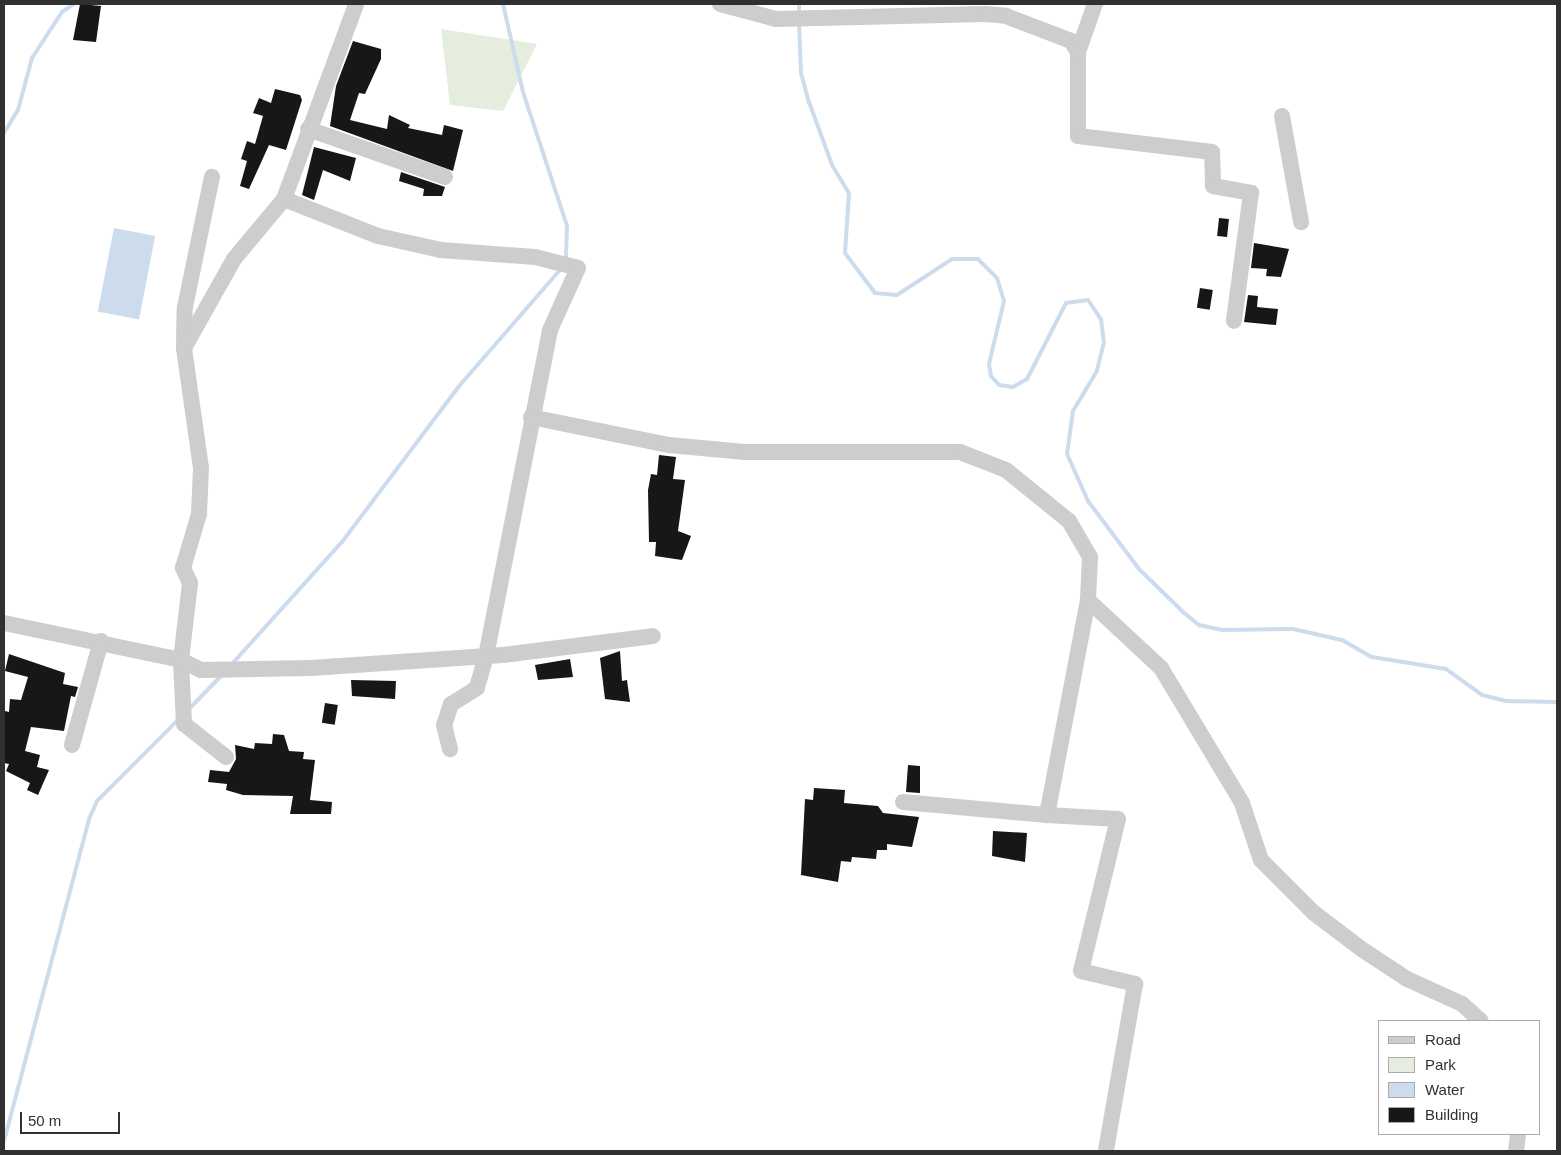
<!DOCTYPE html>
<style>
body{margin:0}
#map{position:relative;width:1561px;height:1155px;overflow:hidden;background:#fff;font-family:Helvetica,sans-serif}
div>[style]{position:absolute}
.green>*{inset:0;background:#e5eddf}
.water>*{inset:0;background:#ccdcec;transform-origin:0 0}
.stream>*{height:4px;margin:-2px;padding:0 2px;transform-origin:2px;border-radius:2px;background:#ccdcec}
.building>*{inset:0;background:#171717;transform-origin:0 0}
.minor>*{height:16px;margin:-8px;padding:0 8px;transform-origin:8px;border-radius:8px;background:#cdcdcd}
span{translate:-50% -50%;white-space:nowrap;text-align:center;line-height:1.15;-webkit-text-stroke:5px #fff;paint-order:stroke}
.frame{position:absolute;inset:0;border:5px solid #303030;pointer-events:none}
.legend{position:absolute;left:1378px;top:1020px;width:162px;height:115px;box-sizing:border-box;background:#fff;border:1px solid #acacac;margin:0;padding:6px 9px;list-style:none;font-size:15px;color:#303030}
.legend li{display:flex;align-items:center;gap:10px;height:25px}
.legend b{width:25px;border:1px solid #acacac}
.scale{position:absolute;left:20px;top:1112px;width:100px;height:22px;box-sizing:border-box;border:2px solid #303030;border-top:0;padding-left:6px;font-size:15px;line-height:18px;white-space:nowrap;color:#303030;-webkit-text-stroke:4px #fff;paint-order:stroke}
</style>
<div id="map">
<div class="green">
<i style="clip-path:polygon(441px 29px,537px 44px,503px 111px,450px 105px)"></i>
</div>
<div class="water">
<i style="left:114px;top:228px;width:42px;height:85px;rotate:11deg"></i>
</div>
<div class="stream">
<i style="left:503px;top:4px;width:90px;rotate:77.2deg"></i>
<i style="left:523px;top:92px;width:141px;rotate:71.8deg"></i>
<i style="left:567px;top:226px;width:35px;rotate:92deg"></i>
<i style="left:799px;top:14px;width:10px;rotate:-90deg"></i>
<i style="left:799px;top:23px;width:50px;rotate:87.7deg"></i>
<i style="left:801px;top:73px;width:30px;rotate:75deg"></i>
<i style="left:809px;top:102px;width:67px;rotate:69.9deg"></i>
<i style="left:832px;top:165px;width:33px;rotate:59deg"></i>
<i style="left:849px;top:193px;width:60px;rotate:93.8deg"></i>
<i style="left:845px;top:253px;width:50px;rotate:53.1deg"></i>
<i style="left:875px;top:293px;width:22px;rotate:5deg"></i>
<i style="left:897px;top:295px;width:66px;rotate:-33.2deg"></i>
<i style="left:952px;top:259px;width:26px"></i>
<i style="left:978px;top:259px;width:27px;rotate:45deg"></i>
<i style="left:997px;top:278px;width:24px;rotate:73deg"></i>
<i style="left:1004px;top:301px;width:65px;rotate:103.4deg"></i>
<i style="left:989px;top:364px;width:12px;rotate:81deg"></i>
<i style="left:991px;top:376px;width:12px;rotate:48deg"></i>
<i style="left:999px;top:385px;width:14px;rotate:8deg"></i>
<i style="left:1013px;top:387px;width:16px;rotate:-30deg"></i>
<i style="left:1027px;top:379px;width:85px;rotate:-62.8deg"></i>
<i style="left:1066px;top:303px;width:22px;rotate:-8deg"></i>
<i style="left:1088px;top:300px;width:23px;rotate:56deg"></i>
<i style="left:1101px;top:319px;width:23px;rotate:83deg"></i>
<i style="left:1104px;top:342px;width:30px;rotate:104deg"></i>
<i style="left:1097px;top:371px;width:47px;rotate:121deg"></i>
<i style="left:1073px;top:411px;width:43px;rotate:97.9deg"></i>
<i style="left:1067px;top:454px;width:51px;rotate:65.9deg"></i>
<i style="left:1088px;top:501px;width:85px;rotate:53.1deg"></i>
<i style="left:1139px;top:569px;width:62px;rotate:44.3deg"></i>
<i style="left:1183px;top:612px;width:21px;rotate:39deg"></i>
<i style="left:1199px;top:625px;width:24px;rotate:12deg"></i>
<i style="left:1222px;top:630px;width:71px;rotate:-0.8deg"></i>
<i style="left:1293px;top:629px;width:50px;rotate:12.7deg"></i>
<i style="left:1342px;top:640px;width:34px;rotate:30deg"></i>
<i style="left:1372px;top:657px;width:75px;rotate:9.2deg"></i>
<i style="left:1446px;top:669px;width:44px;rotate:35.8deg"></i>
<i style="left:1482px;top:695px;width:25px;rotate:14deg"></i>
<i style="left:1506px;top:701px;width:51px;rotate:1.1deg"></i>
<i style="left:4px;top:133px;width:27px;rotate:-59deg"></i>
<i style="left:18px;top:110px;width:54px;rotate:-74.9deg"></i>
<i style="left:32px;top:58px;width:55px;rotate:-56.9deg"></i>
<i style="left:62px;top:12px;width:14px;rotate:-34deg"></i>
<i style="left:232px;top:664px;width:164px;rotate:-48deg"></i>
<i style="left:342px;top:542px;width:196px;rotate:-53.1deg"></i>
<i style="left:460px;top:385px;width:154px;rotate:-49deg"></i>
<i style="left:189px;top:709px;width:47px;rotate:-45.9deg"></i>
<i style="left:4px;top:1141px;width:333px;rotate:-75.2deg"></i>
<i style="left:89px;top:819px;width:20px;rotate:-66deg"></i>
<i style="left:97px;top:801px;width:115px;rotate:-45deg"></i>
</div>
<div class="building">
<i style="clip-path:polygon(80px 4px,101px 6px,96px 42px,73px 40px)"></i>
<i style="clip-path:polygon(353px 41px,381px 49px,381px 59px,365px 94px,359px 93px,350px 120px,387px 129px,389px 115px,410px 125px,408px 128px,442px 135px,444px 125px,463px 130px,453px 171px,330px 126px,336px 86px)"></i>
<i style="clip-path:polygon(275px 89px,300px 95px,302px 100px,286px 150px,269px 145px,249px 189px,240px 186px,247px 161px,241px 159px,247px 141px,255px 144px,263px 116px,253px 113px,259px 98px,271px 103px)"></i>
<i style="clip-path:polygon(314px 147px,356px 158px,350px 181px,323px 170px,314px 200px,302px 195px)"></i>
<i style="clip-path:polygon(401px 172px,445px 187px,442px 196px,423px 196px,424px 189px,399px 181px)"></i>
<i style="left:1219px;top:218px;width:10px;height:18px;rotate:6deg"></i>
<i style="clip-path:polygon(1254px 243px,1289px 249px,1281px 277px,1266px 276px,1267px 269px,1251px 268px)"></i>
<i style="left:1200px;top:288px;width:13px;height:20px;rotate:9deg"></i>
<i style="clip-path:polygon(1248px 295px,1258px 296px,1257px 307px,1278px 309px,1276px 325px,1244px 322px)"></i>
<i style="clip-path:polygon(659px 455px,676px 457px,673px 479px,685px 480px,678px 531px,691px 536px,682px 560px,655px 556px,656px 542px,649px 542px,648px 490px,651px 474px,657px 475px)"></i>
<i style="clip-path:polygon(620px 651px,622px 681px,627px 680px,630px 702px,605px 699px,600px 658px)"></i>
<i style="clip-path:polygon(9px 654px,65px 673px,63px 684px,78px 687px,75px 697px,71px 696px,64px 731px,31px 727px,25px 751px,40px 755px,37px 767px,49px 770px,38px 795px,27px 790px,30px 783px,6px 771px,9px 764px,4px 763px,5px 711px,9px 712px,10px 699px,21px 700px,28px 677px,5px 671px)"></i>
<i style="clip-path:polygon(570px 659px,573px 677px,538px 680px,535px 665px)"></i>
<i style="clip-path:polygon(351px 680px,396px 681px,395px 699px,352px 696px)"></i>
<i style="left:325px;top:703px;width:13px;height:20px;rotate:9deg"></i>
<i style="clip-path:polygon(273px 734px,284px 735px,289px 751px,304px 752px,303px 759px,315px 760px,310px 800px,332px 802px,331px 814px,290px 814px,293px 796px,243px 795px,226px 790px,227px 784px,208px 782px,210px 770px,229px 772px,236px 759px,235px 745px,254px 749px,255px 743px,272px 744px)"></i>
<i style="clip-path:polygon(908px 765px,920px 766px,920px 793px,906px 792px)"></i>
<i style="clip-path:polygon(814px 788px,845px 790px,844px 803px,878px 806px,883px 813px,919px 817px,912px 847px,887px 844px,887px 850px,877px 850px,876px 859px,852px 857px,851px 862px,841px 861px,838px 882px,801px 875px,805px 799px,813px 800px)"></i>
<i style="clip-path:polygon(993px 831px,1027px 833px,1025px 862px,992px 856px)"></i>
</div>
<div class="minor">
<i style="left:720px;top:4px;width:58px;rotate:15deg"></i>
<i style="left:776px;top:19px;width:209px;rotate:-1.4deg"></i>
<i style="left:985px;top:14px;width:21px;rotate:5deg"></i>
<i style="left:1006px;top:16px;width:70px;rotate:21deg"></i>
<i style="left:1071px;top:41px;width:13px;rotate:58deg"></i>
<i style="left:1078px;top:52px;width:84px;rotate:90deg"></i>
<i style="left:1078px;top:136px;width:135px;rotate:6.8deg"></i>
<i style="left:1212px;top:152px;width:34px;rotate:88deg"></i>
<i style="left:1213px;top:186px;width:39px;rotate:10deg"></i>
<i style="left:1251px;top:193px;width:129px;rotate:97.6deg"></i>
<i style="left:1078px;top:52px;width:51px;rotate:-70.5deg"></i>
<i style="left:1282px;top:116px;width:108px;rotate:79.8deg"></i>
<i style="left:308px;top:129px;width:145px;rotate:19.3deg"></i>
<i style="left:284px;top:199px;width:101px;rotate:21.5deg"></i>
<i style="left:378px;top:236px;width:65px;rotate:12.5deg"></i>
<i style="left:441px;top:250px;width:94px;rotate:4.3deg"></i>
<i style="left:535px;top:257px;width:44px;rotate:14.3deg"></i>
<i style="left:578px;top:268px;width:68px;rotate:114.3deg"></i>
<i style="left:550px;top:330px;width:332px;rotate:101.1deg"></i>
<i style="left:486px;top:656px;width:33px;rotate:106deg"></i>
<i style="left:477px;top:688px;width:31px;rotate:148deg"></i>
<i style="left:451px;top:704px;width:22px;rotate:108deg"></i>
<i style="left:444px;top:725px;width:25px;rotate:76deg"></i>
<i style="left:184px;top:346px;width:39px;rotate:-89deg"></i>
<i style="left:185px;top:307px;width:133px;rotate:-78.3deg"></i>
<i style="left:531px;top:417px;width:141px;rotate:11.5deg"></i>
<i style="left:669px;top:445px;width:76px;rotate:5.3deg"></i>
<i style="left:745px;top:452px;width:215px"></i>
<i style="left:960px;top:452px;width:49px;rotate:21.4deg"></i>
<i style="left:1006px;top:470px;width:81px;rotate:39deg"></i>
<i style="left:1069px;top:521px;width:42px;rotate:59.7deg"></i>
<i style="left:1090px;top:557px;width:43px;rotate:92.7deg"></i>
<i style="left:1088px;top:600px;width:219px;rotate:100.8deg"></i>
<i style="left:1047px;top:815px;width:71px;rotate:3.2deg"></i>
<i style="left:1118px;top:819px;width:156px;rotate:103.7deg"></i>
<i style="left:1081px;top:971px;width:56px;rotate:13.5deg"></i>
<i style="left:1135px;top:984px;width:169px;rotate:99.9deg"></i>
<i style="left:1088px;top:600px;width:100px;rotate:43deg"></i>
<i style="left:1161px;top:668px;width:157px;rotate:59deg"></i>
<i style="left:1242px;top:803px;width:60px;rotate:71.6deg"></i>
<i style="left:1261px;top:860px;width:75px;rotate:45deg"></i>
<i style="left:1314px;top:913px;width:61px;rotate:37.1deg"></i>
<i style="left:1363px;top:950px;width:53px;rotate:33.4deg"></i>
<i style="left:1407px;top:979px;width:60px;rotate:24.4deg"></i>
<i style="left:1462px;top:1004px;width:25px;rotate:42deg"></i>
<i style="left:4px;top:623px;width:181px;rotate:11.8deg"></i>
<i style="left:181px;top:660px;width:78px;rotate:-83.3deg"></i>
<i style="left:190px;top:583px;width:17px;rotate:-115deg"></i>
<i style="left:183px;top:568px;width:56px;rotate:-73.5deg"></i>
<i style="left:199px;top:514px;width:46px;rotate:-87.5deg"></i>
<i style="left:201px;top:468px;width:121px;rotate:-98.1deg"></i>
<i style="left:184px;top:348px;width:102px;rotate:-60.7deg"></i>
<i style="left:234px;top:259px;width:78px;rotate:-50.2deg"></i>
<i style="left:284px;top:199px;width:208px;rotate:-69.7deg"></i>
<i style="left:72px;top:745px;width:108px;rotate:-74.4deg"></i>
<i style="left:226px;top:757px;width:53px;rotate:-141.8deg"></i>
<i style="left:184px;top:724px;width:64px;rotate:-92.7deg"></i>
<i style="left:181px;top:660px;width:22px;rotate:27deg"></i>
<i style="left:201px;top:670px;width:110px;rotate:-1deg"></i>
<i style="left:311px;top:668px;width:192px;rotate:-3.9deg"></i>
<i style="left:503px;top:655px;width:151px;rotate:-7.2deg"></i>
<i style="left:903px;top:802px;width:145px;rotate:5.2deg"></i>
<i style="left:1516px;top:1151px;width:17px;rotate:-83deg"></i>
</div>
<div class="frame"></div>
<ul class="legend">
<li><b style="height:6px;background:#cdcdcd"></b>Road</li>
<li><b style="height:14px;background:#e5eddf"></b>Park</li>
<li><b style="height:14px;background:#ccdcec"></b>Water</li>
<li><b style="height:14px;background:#171717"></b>Building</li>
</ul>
<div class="scale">50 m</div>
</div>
